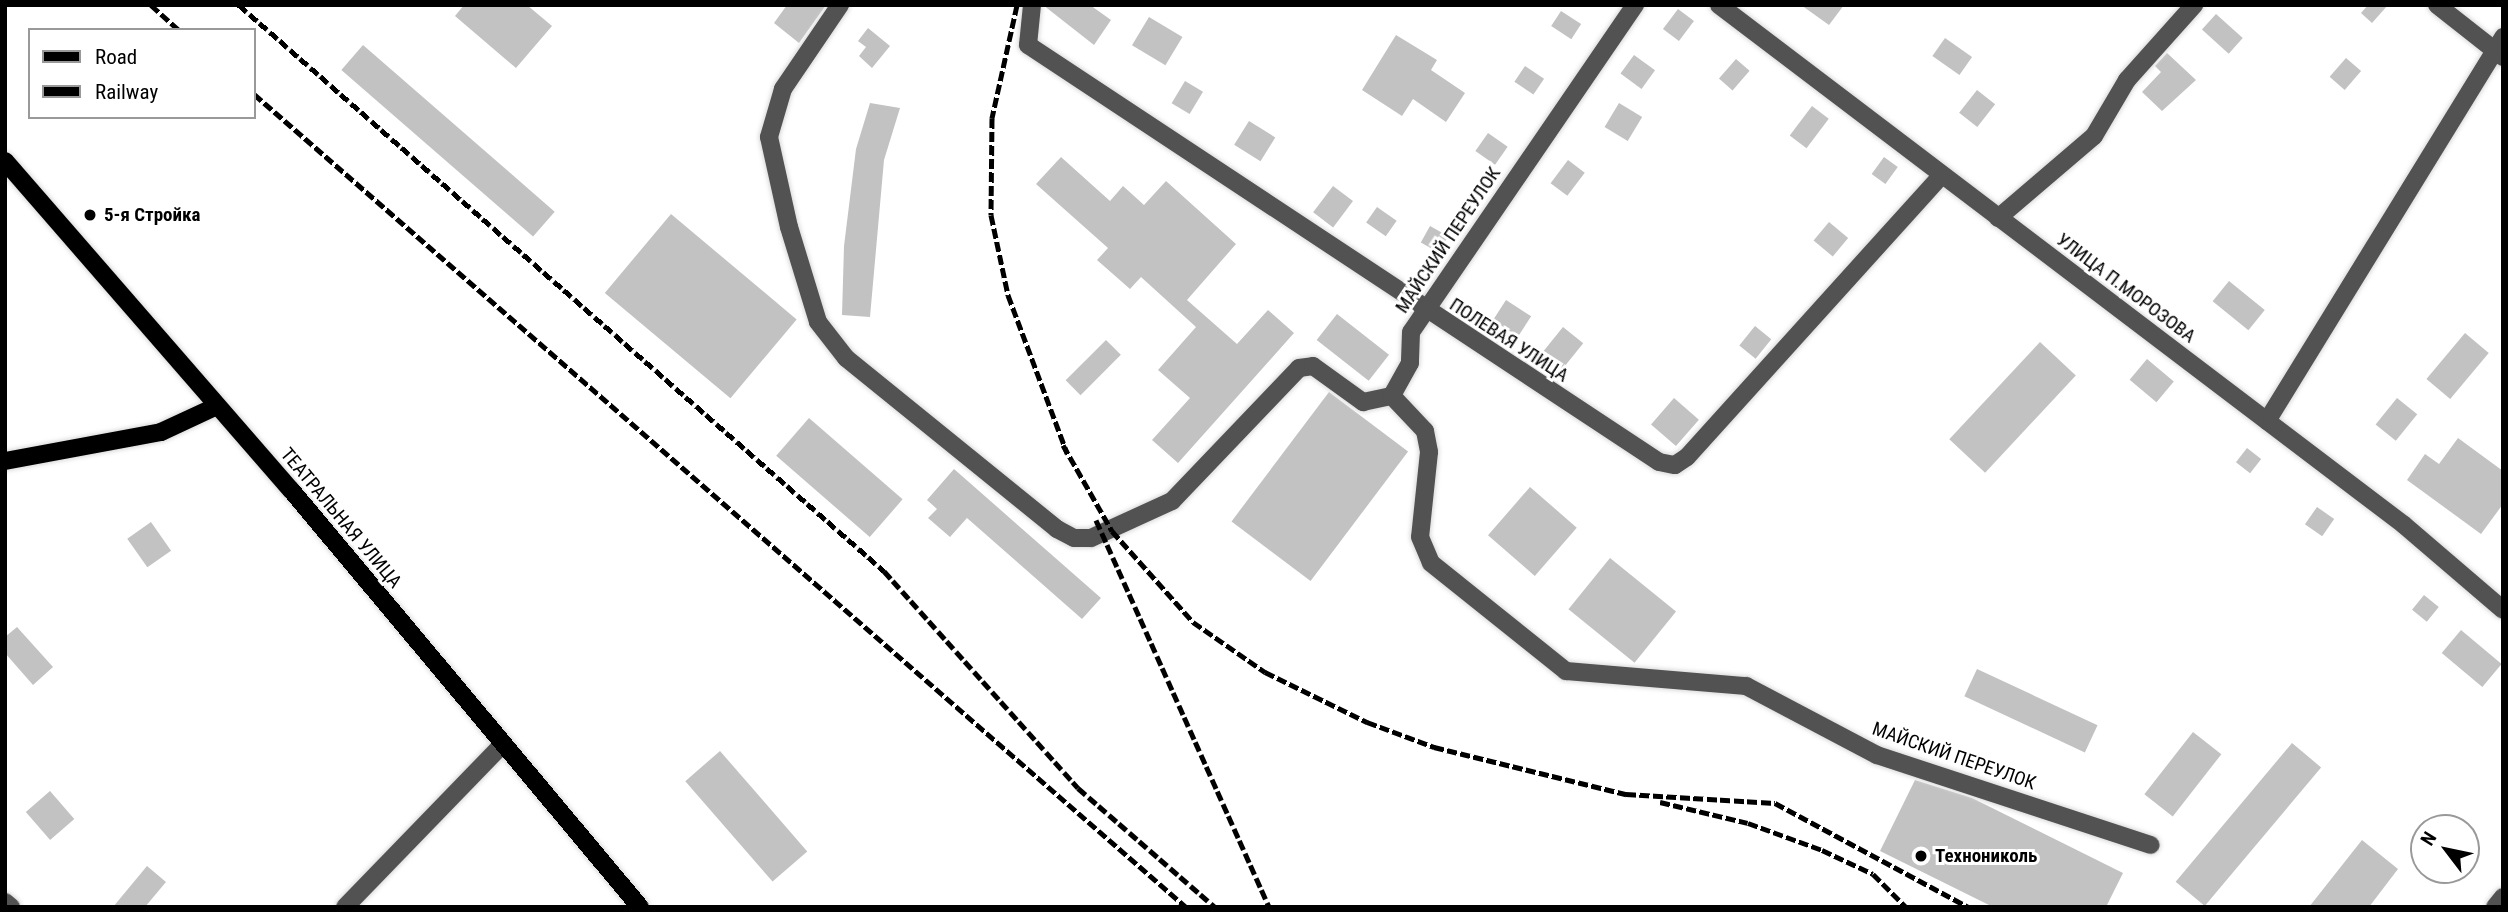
<!DOCTYPE html>
<meta charset="utf-8">
<style>
body{margin:0}
#map{position:relative;width:2508px;height:912px;overflow:hidden;background:#fff;font-family:"Roboto Condensed",sans-serif}
div>[style]{position:absolute}
.building>*{inset:0;background:#c2c2c2;transform-origin:0 0}
.roads{filter:drop-shadow(0 0 2px #dbdbdb) drop-shadow(0 0 2px #dbdbdb)}
.minor>*{height:18px;margin:-9px;padding:0 9px;transform-origin:9px;border-radius:9px;background:#525252}
.major>*{height:18px;margin:-9px;padding:0 9px;transform-origin:9px;border-radius:9px;background:#000}
.rail>*{height:5px;margin-top:-2.5px;transform-origin:0;background:repeating-linear-gradient(90deg,#000 0 10px,transparent 0 13.5px)}
.dots>*{width:19px;height:19px;translate:-50% -50%;box-sizing:border-box;border:4px solid #fff;border-radius:50%}
span{translate:-50% -50%;white-space:nowrap;text-align:center;line-height:1.15;-webkit-text-stroke:6px #fff;paint-order:stroke}
.poi-label{font-size:19px;color:#000;font-weight:700}
.left{translate:0 -50%;text-align:left}
.street-label{font-size:19px;color:#000}
.frame{position:absolute;inset:0;border:7px solid #000;pointer-events:none}
.legend{position:absolute;left:28px;top:28px;width:228px;height:91px;box-sizing:border-box;background:#fff;border:2px solid #999;margin:0;padding:9px 12px;list-style:none;font-size:21px;color:#000}
.legend li{display:flex;align-items:center;gap:14px;height:35px}
.legend b{width:35px;border:2px solid #999}
.north{position:absolute;left:2410px;top:814px;width:70px;height:70px;box-sizing:border-box;background:#fff;border:2px solid #999;border-radius:50%;rotate:302deg;font-size:19px;font-weight:700;line-height:28px;text-align:center;color:#000}
.north::after{content:'';display:block;margin:auto;width:24px;height:32px;background:#000;clip-path:polygon(50% 0,100% 100%,50% 72%,0 100%)}
</style>
<div id="map">
<div class="building">
<i style="clip-path:polygon(464px 5px,527px 5px,552px 26px,516px 68px,455px 16px)"></i>
<i style="clip-path:polygon(787px 5px,826px 5px,799px 43px,774px 23px)"></i>
<i style="clip-path:polygon(1043px 5px,1090px 5px,1111px 20px,1094px 45px)"></i>
<i style="clip-path:polygon(1801px 5px,1844px 5px,1829px 25px)"></i>
<i style="clip-path:polygon(2368px 5px,2388px 5px,2372px 23px,2361px 13px)"></i>
<i style="left:1678px;top:9px;width:20px;height:25px;rotate:37deg"></i>
<i style="left:1561px;top:11px;width:24px;height:18px;rotate:33deg"></i>
<i style="left:2216px;top:14px;width:36px;height:21px;rotate:42deg"></i>
<i style="left:1149px;top:17px;width:39px;height:33px;rotate:31deg"></i>
<i style="clip-path:polygon(868px 28px,890px 46px,872px 68px,859px 56px,866px 47px,858px 41px)"></i>
<i style="clip-path:polygon(1396px 35px,1437px 60px,1431px 70px,1465px 93px,1446px 122px,1413px 99px,1402px 116px,1362px 90px)"></i>
<i style="left:1945px;top:38px;width:33px;height:22px;rotate:35deg"></i>
<i style="left:363px;top:45px;width:254px;height:33px;rotate:41deg"></i>
<i style="clip-path:polygon(2167px 53px,2196px 80px,2162px 111px,2142px 92px,2161px 72px,2155px 66px)"></i>
<i style="left:1634px;top:55px;width:26px;height:23px;rotate:36deg"></i>
<i style="left:2346px;top:58px;width:20px;height:25px;rotate:41deg"></i>
<i style="left:1736px;top:59px;width:18px;height:26px;rotate:41deg"></i>
<i style="left:1525px;top:66px;width:23px;height:19px;rotate:34deg"></i>
<i style="left:1185px;top:81px;width:21px;height:26px;rotate:31deg"></i>
<i style="left:1977px;top:90px;width:23px;height:29px;rotate:38deg"></i>
<i style="clip-path:polygon(870px 103px,900px 108px,884px 160px,870px 317px,842px 315px,844px 246px,856px 149px)"></i>
<i style="left:1619px;top:103px;width:27px;height:28px;rotate:31deg"></i>
<i style="left:1812px;top:106px;width:21px;height:37px;rotate:37deg"></i>
<i style="left:1249px;top:121px;width:31px;height:28px;rotate:32deg"></i>
<i style="left:1488px;top:133px;width:24px;height:22px;rotate:35deg"></i>
<i style="clip-path:polygon(1061px 157px,1110px 201px,1123px 186px,1144px 205px,1166px 181px,1236px 244px,1187px 300px,1237px 344px,1268px 310px,1294px 333px,1178px 463px,1152px 440px,1190px 398px,1158px 370px,1196px 327px,1141px 277px,1130px 289px,1097px 260px,1108px 248px,1036px 184px)"></i>
<i style="left:1884px;top:157px;width:17px;height:21px;rotate:36deg"></i>
<i style="left:1568px;top:160px;width:21px;height:29px;rotate:37deg"></i>
<i style="left:1333px;top:186px;width:25px;height:33px;rotate:37deg"></i>
<i style="left:1377px;top:207px;width:24px;height:19px;rotate:35deg"></i>
<i style="left:671px;top:214px;width:164px;height:103px;rotate:40deg"></i>
<i style="left:1829px;top:222px;width:25px;height:24px;rotate:40deg"></i>
<i style="left:1430px;top:226px;width:21px;height:19px;rotate:29deg"></i>
<i style="left:2229px;top:281px;width:46px;height:26px;rotate:39deg"></i>
<i style="left:1506px;top:300px;width:30px;height:24px;rotate:33deg"></i>
<i style="left:1337px;top:314px;width:66px;height:33px;rotate:38deg"></i>
<i style="left:1755px;top:326px;width:21px;height:25px;rotate:39deg"></i>
<i style="left:1563px;top:327px;width:26px;height:33px;rotate:39deg"></i>
<i style="left:2465px;top:333px;width:31px;height:60px;rotate:40deg"></i>
<i style="left:1106px;top:340px;width:21px;height:57px;rotate:45deg"></i>
<i style="left:2040px;top:342px;width:49px;height:133px;rotate:43deg"></i>
<i style="left:2147px;top:359px;width:35px;height:27px;rotate:40deg"></i>
<i style="left:1329px;top:392px;width:99px;height:162px;rotate:37deg"></i>
<i style="left:1674px;top:398px;width:33px;height:35px;rotate:41deg"></i>
<i style="left:2397px;top:398px;width:26px;height:34px;rotate:39deg"></i>
<i style="left:809px;top:418px;width:124px;height:50px;rotate:41deg"></i>
<i style="clip-path:polygon(2458px 438px,2503px 471px,2503px 504px,2481px 534px,2407px 480px,2425px 454px,2439px 464px)"></i>
<i style="left:2247px;top:448px;width:18px;height:18px;rotate:38deg"></i>
<i style="clip-path:polygon(954px 469px,1101px 598px,1082px 619px,967px 518px,950px 537px,928px 518px,937px 509px,927px 500px)"></i>
<i style="left:1530px;top:487px;width:62px;height:64px;rotate:41deg"></i>
<i style="left:2317px;top:507px;width:21px;height:21px;rotate:35deg"></i>
<i style="left:151px;top:522px;width:35px;height:29px;rotate:55deg"></i>
<i style="left:1610px;top:558px;width:85px;height:66px;rotate:39deg"></i>
<i style="left:2424px;top:595px;width:19px;height:19px;rotate:39deg"></i>
<i style="clip-path:polygon(17px 627px,53px 667px,33px 685px,5px 653px,5px 637px)"></i>
<i style="left:2461px;top:630px;width:53px;height:30px;rotate:40deg"></i>
<i style="left:1977px;top:669px;width:133px;height:30px;rotate:25deg"></i>
<i style="left:2193px;top:732px;width:36px;height:79px;rotate:38deg"></i>
<i style="left:2292px;top:743px;width:38px;height:181px;rotate:40deg"></i>
<i style="left:720px;top:751px;width:133px;height:46px;rotate:49deg"></i>
<i style="clip-path:polygon(1915px 780px,1972px 798px,2123px 873px,2106px 907px,1993px 907px,1880px 851px)"></i>
<i style="left:50px;top:791px;width:37px;height:32px;rotate:49deg"></i>
<i style="clip-path:polygon(2362px 840px,2398px 869px,2369px 907px,2309px 907px)"></i>
<i style="clip-path:polygon(147px 866px,166px 882px,145px 907px,113px 907px)"></i>
</div>
<div class="roads">
<div class="minor">
<i style="left:840px;top:5px;width:102px;rotate:124.2deg"></i>
<i style="left:783px;top:89px;width:50px;rotate:106.3deg"></i>
<i style="left:769px;top:137px;width:92px;rotate:77.5deg"></i>
<i style="left:789px;top:227px;width:99px;rotate:73deg"></i>
<i style="left:818px;top:322px;width:46px;rotate:52.1deg"></i>
<i style="left:846px;top:358px;width:272px;rotate:39deg"></i>
<i style="left:1057px;top:529px;width:19px;rotate:28deg"></i>
<i style="left:1074px;top:538px;width:17px"></i>
<i style="left:1091px;top:538px;width:89px;rotate:-24.6deg"></i>
<i style="left:1172px;top:501px;width:184px;rotate:-46.3deg"></i>
<i style="left:1299px;top:368px;width:14px;rotate:-8deg"></i>
<i style="left:1313px;top:366px;width:62px;rotate:35.8deg"></i>
<i style="left:1363px;top:402px;width:30px;rotate:-12deg"></i>
<i style="left:1032px;top:5px;width:40px;rotate:95.7deg"></i>
<i style="left:1028px;top:45px;width:756px;rotate:33.46deg"></i>
<i style="left:1659px;top:462px;width:16px;rotate:11deg"></i>
<i style="left:1675px;top:465px;width:14px;rotate:-34deg"></i>
<i style="left:1687px;top:457px;width:380px;rotate:-47.9deg"></i>
<i style="left:1635px;top:5px;width:396px;rotate:124.4deg"></i>
<i style="left:1411px;top:332px;width:31px;rotate:92deg"></i>
<i style="left:1410px;top:363px;width:38px;rotate:119deg"></i>
<i style="left:1392px;top:396px;width:48px;rotate:46.7deg"></i>
<i style="left:1425px;top:431px;width:21px;rotate:79deg"></i>
<i style="left:1429px;top:452px;width:85px;rotate:96deg"></i>
<i style="left:1420px;top:537px;width:28px;rotate:67deg"></i>
<i style="left:1431px;top:563px;width:173px;rotate:38.7deg"></i>
<i style="left:1566px;top:671px;width:181px;rotate:4.8deg"></i>
<i style="left:1746px;top:686px;width:148px;rotate:27.8deg"></i>
<i style="left:1877px;top:755px;width:288px;rotate:18.2deg"></i>
<i style="left:1719px;top:5px;width:860px;rotate:37.2deg"></i>
<i style="left:2404px;top:525px;width:130px;rotate:40.6deg"></i>
<i style="left:2437px;top:5px;width:84px;rotate:38.2deg"></i>
<i style="left:1998px;top:218px;width:126px;rotate:-40.5deg"></i>
<i style="left:2094px;top:136px;width:65px;rotate:-59.5deg"></i>
<i style="left:2127px;top:80px;width:101px;rotate:-48.2deg"></i>
<i style="left:2267px;top:421px;width:451px;rotate:-58.4deg"></i>
<i style="left:5px;top:902px;width:8px;rotate:40deg"></i>
<i style="left:345px;top:907px;width:227px;rotate:-45.9deg"></i>
<i style="left:2495px;top:907px;width:13px;rotate:-51deg"></i>
</div>
<div class="major">
<i style="left:5px;top:161px;width:437px;rotate:49deg"></i>
<i style="left:292px;top:491px;width:542px;rotate:50.09deg"></i>
<i style="left:5px;top:461px;width:159px;rotate:-10.5deg"></i>
<i style="left:161px;top:432px;width:62px;rotate:-24.9deg"></i>
</div>
</div>
<div class="rail">
<i style="left:151px;top:5px;width:38px;rotate:42deg"></i>
<i style="left:239px;top:5px;width:858px;rotate:41.27deg"></i>
<i style="left:884px;top:571px;width:291px;rotate:48.2deg"></i>
<i style="left:1078px;top:788px;width:181px;rotate:41deg"></i>
<i style="left:1017px;top:5px;width:116px;rotate:102.5deg"></i>
<i style="left:992px;top:118px;width:97px;rotate:90.6deg"></i>
<i style="left:991px;top:215px;width:82px;rotate:78deg"></i>
<i style="left:1008px;top:295px;width:169px;rotate:69.5deg"></i>
<i style="left:254px;top:94px;width:1237px;rotate:41.1deg"></i>
<i style="left:1063px;top:445px;width:99px;rotate:60.3deg"></i>
<i style="left:1112px;top:531px;width:122px;rotate:48.3deg"></i>
<i style="left:1193px;top:622px;width:88px;rotate:34.8deg"></i>
<i style="left:1265px;top:672px;width:114px;rotate:26.1deg"></i>
<i style="left:1367px;top:722px;width:72px;rotate:20.5deg"></i>
<i style="left:1434px;top:747px;width:198px;rotate:13.8deg"></i>
<i style="left:1626px;top:794px;width:149px;rotate:3.5deg"></i>
<i style="left:1775px;top:803px;width:219px;rotate:28.3deg"></i>
<i style="left:1096px;top:520px;width:424px;rotate:65.9deg"></i>
<i style="left:1660px;top:802px;width:90px;rotate:13.4deg"></i>
<i style="left:1748px;top:823px;width:79px;rotate:20deg"></i>
<i style="left:1822px;top:850px;width:56px;rotate:25.2deg"></i>
<i style="left:1873px;top:874px;width:47px;rotate:45deg"></i>
</div>
<div class="dots">
<i style="left:90px;top:215px;background:#000"></i>
<i style="left:1921px;top:856px;background:#000"></i>
</div>
<div class="poi-label">
<span class="left" style="left:104px;top:215px">5-я Стройка</span>
<span class="left" style="left:1935px;top:856px">Технониколь</span>
</div>
<div class="street-label">
<span style="left:1448px;top:240px;rotate:-56deg">МАЙСКИЙ ПЕРЕУЛОК</span>
<span style="left:2126px;top:288px;rotate:37deg">УЛИЦА П.МОРОЗОВА</span>
<span style="left:1509px;top:340px;rotate:33deg">ПОЛЕВАЯ УЛИЦА</span>
<span style="left:341px;top:518px;rotate:50deg">ТЕАТРАЛЬНАЯ УЛИЦА</span>
<span style="left:1954px;top:756px;rotate:19deg">МАЙСКИЙ ПЕРЕУЛОК</span>
</div>
<div class="frame"></div>
<ul class="legend">
<li><b style="height:9px;background:#000"></b>Road</li>
<li><b style="height:9px;background:#000"></b>Railway</li>
</ul>
<div class="north">N</div>
</div>
